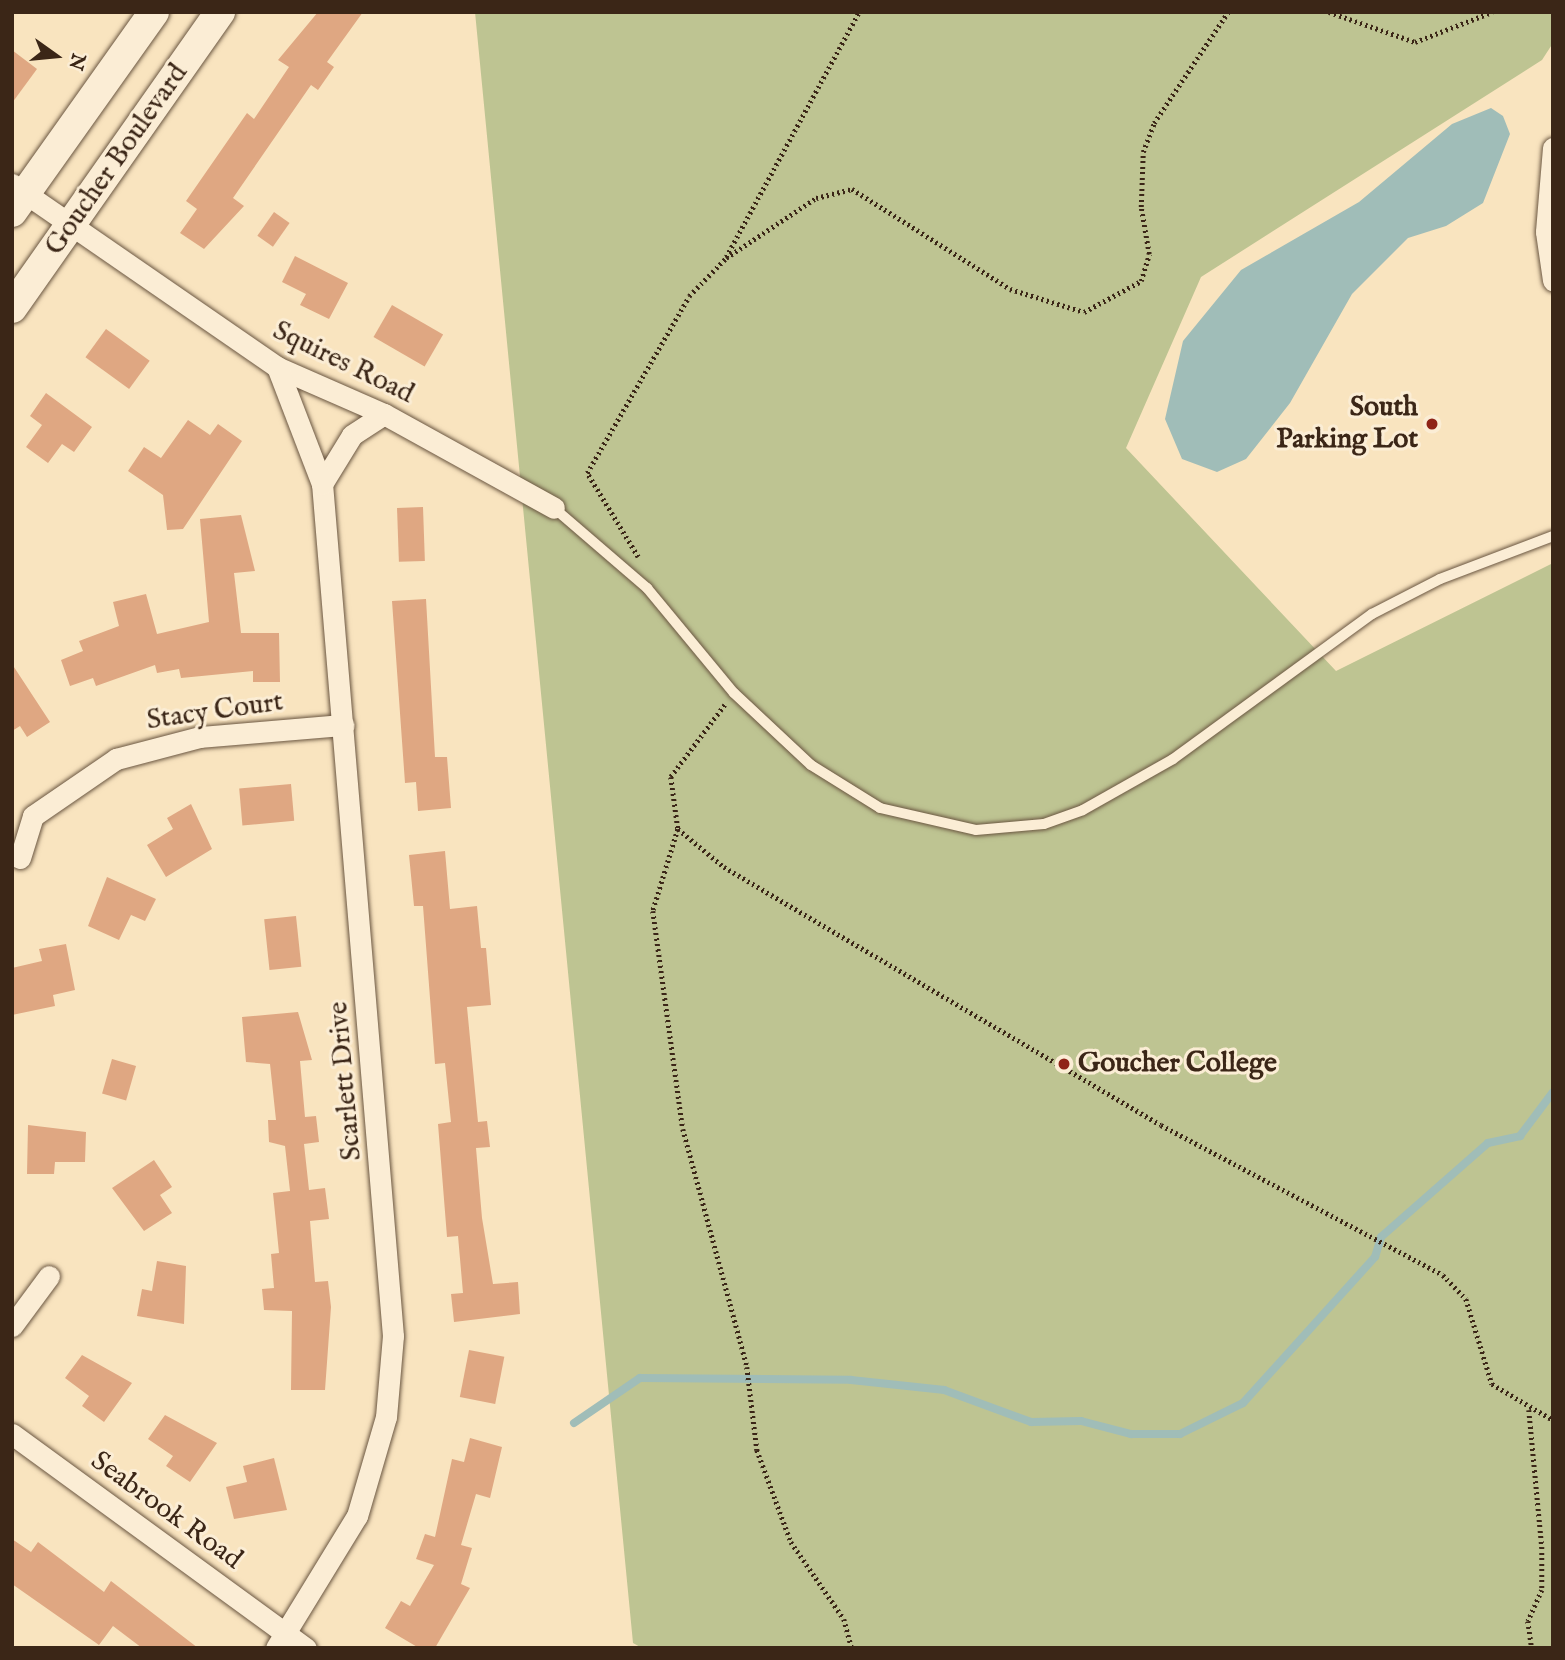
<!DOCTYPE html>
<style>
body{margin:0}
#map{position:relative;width:1565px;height:1660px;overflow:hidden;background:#f9e4bf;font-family:"IM FELL English",serif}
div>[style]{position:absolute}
.green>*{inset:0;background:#bec492}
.water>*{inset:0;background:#a0bdb8}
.stream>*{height:8px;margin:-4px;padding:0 4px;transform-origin:4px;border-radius:4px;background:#a0bdb8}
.building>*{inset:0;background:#dfa782;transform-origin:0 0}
.path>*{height:4.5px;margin-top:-2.25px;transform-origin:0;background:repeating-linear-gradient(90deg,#3b2617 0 2px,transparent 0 5.5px)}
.roads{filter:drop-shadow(0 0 2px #6a5641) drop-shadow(0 0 2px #6a5641)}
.lane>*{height:10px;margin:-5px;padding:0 5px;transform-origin:5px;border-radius:5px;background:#fbedd5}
.street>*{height:21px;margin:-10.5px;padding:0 10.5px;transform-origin:10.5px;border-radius:10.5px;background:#fbedd5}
.secondary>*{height:30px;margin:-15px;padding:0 15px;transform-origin:15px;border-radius:15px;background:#fbedd5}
.dots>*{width:19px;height:19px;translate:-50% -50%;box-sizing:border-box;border:4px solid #fbedd5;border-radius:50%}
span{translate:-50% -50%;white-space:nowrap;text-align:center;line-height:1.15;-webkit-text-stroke:6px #fbedd5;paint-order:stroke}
.street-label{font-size:28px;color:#3b2617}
.poi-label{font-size:28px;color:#3b2617;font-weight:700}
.right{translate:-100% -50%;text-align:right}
.left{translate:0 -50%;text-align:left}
.frame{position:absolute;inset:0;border:14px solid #3b2617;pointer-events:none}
.north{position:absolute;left:21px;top:21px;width:70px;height:70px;-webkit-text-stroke:5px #fbedd5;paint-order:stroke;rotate:105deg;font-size:19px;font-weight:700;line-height:28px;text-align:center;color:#3b2617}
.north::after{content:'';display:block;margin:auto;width:24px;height:32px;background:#3b2617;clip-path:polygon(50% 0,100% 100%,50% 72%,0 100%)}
</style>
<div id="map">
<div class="green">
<i style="clip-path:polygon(475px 12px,1553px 12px,1553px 43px,1542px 60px,1201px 277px,1126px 448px,1336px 671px,1553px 563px,1553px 1648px,642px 1648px,633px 1643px)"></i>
</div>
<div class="water">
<i style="clip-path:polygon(1491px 108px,1503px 116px,1510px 134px,1483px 203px,1446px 226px,1408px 238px,1352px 294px,1290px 403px,1246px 459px,1217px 472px,1182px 459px,1165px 419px,1183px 341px,1241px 270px,1359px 202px,1452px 124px)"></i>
</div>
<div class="stream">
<i style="left:574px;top:1423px;width:80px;rotate:-34.3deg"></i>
<i style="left:640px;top:1378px;width:211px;rotate:0.5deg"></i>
<i style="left:851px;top:1380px;width:94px;rotate:6.1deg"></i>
<i style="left:944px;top:1390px;width:93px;rotate:20.2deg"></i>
<i style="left:1031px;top:1422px;width:50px;rotate:-1.1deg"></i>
<i style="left:1081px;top:1421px;width:52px;rotate:14.6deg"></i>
<i style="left:1131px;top:1434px;width:49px"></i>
<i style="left:1180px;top:1434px;width:70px;rotate:-26.2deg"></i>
<i style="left:1243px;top:1403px;width:197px;rotate:-47.9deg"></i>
<i style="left:1375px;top:1257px;width:21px;rotate:-73deg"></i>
<i style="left:1381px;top:1237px;width:142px;rotate:-41.3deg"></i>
<i style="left:1488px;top:1143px;width:33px;rotate:-12deg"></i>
<i style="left:1520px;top:1136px;width:55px;rotate:-53.1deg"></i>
</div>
<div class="building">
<i style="clip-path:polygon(318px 12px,363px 12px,327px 62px,334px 67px,318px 90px,311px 85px,233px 198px,244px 206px,204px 249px,180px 233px,197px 209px,186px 201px,247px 113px,254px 119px,289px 67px,278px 60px)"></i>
<i style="clip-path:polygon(12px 50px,37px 69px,12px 103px)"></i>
<i style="left:274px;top:212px;width:19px;height:29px;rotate:35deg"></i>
<i style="clip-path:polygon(295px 256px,348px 283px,329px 319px,300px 305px,306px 294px,282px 282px)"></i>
<i style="left:392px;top:305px;width:59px;height:37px;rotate:30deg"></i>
<i style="left:106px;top:329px;width:54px;height:35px;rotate:36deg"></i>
<i style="clip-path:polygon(46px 393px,92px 427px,74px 452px,62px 444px,48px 463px,26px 447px,42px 425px,30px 416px)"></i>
<i style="clip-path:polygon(188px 420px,210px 435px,218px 424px,242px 441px,183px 529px,167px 530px,163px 495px,128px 471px,144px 447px,161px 458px)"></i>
<i style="left:423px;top:507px;width:54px;height:26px;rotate:88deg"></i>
<i style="clip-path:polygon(241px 515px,255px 571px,234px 573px,241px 633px,279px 633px,280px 682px,253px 682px,253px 671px,181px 678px,179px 669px,157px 673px,155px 665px,96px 686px,93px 678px,70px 686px,61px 660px,83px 651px,79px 641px,119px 626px,113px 602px,146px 594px,157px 634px,209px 622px,200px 519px)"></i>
<i style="clip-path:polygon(426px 599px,435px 757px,447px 757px,451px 808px,418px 811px,416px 782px,405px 783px,392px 601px)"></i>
<i style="clip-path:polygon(12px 664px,50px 722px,27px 737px,20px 726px,12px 731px)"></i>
<i style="left:291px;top:784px;width:37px;height:52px;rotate:85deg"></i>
<i style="clip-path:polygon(191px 804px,212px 849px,166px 877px,147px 845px,173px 829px,167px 818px)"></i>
<i style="clip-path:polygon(445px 851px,450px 909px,477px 906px,481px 948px,486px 948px,491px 1005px,467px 1007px,478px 1122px,487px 1121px,490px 1147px,476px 1148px,482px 1218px,493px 1284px,518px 1282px,520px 1314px,454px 1322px,451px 1294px,463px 1293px,458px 1236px,447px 1237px,438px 1124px,451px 1122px,445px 1063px,435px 1064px,423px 906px,414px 906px,409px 855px)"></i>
<i style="clip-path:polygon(107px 877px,156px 899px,145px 921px,131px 915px,119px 940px,88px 926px)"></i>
<i style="left:296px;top:916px;width:51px;height:32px;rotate:84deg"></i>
<i style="clip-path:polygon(66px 944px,75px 990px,53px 995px,55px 1006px,12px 1015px,12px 968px,42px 961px,39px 949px)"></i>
<i style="clip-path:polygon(298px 1012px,312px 1060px,300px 1061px,305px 1117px,316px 1116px,319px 1142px,304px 1144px,309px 1190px,325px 1188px,329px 1219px,310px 1221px,315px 1282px,328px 1281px,331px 1307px,325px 1390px,291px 1390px,292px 1311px,264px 1310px,262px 1289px,274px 1288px,271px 1254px,279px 1253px,273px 1193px,290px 1191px,285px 1146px,269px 1142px,268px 1120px,276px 1120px,270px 1064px,246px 1062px,242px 1017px)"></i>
<i style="left:112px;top:1059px;width:25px;height:36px;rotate:16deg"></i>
<i style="clip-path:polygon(28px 1125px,86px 1132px,85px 1162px,55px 1162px,54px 1174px,27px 1174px)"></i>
<i style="clip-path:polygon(154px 1160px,172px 1187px,160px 1195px,172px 1213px,144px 1231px,112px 1188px)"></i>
<i style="clip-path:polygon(157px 1261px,186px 1266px,184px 1324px,137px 1316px,142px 1289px,152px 1291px)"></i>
<i style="left:469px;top:1350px;width:36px;height:48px;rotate:11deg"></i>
<i style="clip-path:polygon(82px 1355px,132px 1383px,104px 1422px,82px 1406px,89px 1396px,65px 1378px)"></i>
<i style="clip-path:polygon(165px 1415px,217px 1443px,190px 1482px,166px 1466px,173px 1456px,148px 1439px)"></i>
<i style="clip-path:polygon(470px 1438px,502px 1447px,490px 1498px,476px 1494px,461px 1545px,472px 1548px,461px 1584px,470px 1588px,435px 1648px,419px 1648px,385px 1628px,401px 1601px,410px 1606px,434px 1565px,416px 1559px,425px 1534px,435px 1537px,452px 1459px,464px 1462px)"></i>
<i style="clip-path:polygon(274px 1458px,287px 1510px,234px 1519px,226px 1487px,247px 1482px,243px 1466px)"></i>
<i style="clip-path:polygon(12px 1539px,31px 1552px,38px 1542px,104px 1592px,111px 1581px,198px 1648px,142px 1648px,113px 1626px,99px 1645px,12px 1584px)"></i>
</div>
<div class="path">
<i style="left:1329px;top:12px;width:91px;rotate:19.2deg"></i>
<i style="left:1415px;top:42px;width:83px;rotate:-21.3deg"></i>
<i style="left:726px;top:257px;width:279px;rotate:-61.5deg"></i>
<i style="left:638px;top:557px;width:98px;rotate:-121.3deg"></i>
<i style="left:587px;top:473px;width:204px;rotate:-60deg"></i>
<i style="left:689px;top:296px;width:53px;rotate:-45.8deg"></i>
<i style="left:726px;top:258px;width:108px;rotate:-33.7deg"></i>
<i style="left:816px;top:198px;width:37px;rotate:-14deg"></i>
<i style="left:852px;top:189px;width:187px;rotate:32.3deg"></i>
<i style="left:1010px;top:289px;width:77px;rotate:17.3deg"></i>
<i style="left:1084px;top:312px;width:65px;rotate:-28.5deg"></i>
<i style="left:1141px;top:281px;width:28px;rotate:-73deg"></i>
<i style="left:1149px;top:254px;width:48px;rotate:-99.7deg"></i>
<i style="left:1141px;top:207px;width:55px;rotate:-87.9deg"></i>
<i style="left:1143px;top:152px;width:31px;rotate:-69deg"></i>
<i style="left:1154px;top:123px;width:133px;rotate:-56.3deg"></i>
<i style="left:725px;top:705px;width:90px;rotate:126.9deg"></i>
<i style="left:671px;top:777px;width:52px;rotate:82.3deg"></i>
<i style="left:678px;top:829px;width:86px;rotate:107deg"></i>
<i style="left:653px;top:911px;width:220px;rotate:82.2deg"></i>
<i style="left:683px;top:1129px;width:246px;rotate:74.9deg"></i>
<i style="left:747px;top:1367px;width:84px;rotate:83.1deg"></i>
<i style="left:757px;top:1450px;width:98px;rotate:69.7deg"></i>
<i style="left:791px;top:1542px;width:93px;rotate:55.5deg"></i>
<i style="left:844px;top:1619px;width:30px;rotate:75deg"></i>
<i style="left:678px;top:829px;width:60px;rotate:39.6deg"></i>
<i style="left:724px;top:867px;width:507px;rotate:30.56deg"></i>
<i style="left:1161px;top:1125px;width:319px;rotate:28deg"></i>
<i style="left:1443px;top:1275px;width:33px;rotate:46deg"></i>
<i style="left:1466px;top:1299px;width:89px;rotate:73deg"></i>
<i style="left:1492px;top:1384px;width:71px;rotate:30.5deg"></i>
<i style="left:1529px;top:1410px;width:138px;rotate:84.6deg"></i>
<i style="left:1542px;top:1547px;width:43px;rotate:90deg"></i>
<i style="left:1542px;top:1590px;width:34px;rotate:114deg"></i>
<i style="left:1528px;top:1621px;width:27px;rotate:82deg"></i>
</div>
<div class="roads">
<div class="lane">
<i style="left:554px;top:508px;width:123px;rotate:40.7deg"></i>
<i style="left:647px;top:588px;width:136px;rotate:50.4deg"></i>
<i style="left:734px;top:693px;width:105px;rotate:43.1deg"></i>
<i style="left:811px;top:765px;width:81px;rotate:31.9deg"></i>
<i style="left:880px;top:808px;width:98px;rotate:12.9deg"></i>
<i style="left:976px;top:830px;width:68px;rotate:-5deg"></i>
<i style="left:1044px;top:824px;width:41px;rotate:-19.7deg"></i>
<i style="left:1083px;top:810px;width:103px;rotate:-29.5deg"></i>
<i style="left:1173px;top:759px;width:246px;rotate:-36.1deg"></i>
<i style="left:1372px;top:614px;width:76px;rotate:-27.2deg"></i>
<i style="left:1440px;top:579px;width:121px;rotate:-20.8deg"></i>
</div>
<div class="street">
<i style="left:1553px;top:148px;width:84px;rotate:94.8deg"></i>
<i style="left:1546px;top:232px;width:49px;rotate:81.7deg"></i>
<i style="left:12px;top:184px;width:322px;rotate:34.6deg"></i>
<i style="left:277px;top:367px;width:117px;rotate:23.7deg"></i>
<i style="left:384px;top:414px;width:194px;rotate:28.9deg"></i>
<i style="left:322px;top:484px;width:57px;rotate:-58.5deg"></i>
<i style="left:352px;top:435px;width:38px;rotate:-33deg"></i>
<i style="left:20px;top:858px;width:44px;rotate:-72.8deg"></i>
<i style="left:33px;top:816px;width:101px;rotate:-34.5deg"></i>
<i style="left:116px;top:759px;width:87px;rotate:-14.7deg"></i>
<i style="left:200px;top:737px;width:144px;rotate:-4.8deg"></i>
<i style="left:12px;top:1326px;width:62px;rotate:-53.5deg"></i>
<i style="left:12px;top:1434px;width:364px;rotate:36.1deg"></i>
<i style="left:276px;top:1648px;width:155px;rotate:-58.5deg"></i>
<i style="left:357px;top:1516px;width:103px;rotate:-73.7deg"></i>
<i style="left:386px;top:1417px;width:81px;rotate:-85.1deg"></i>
<i style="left:393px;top:1336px;width:855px;rotate:-94.76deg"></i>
<i style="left:322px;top:484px;width:125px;rotate:-111deg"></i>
</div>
<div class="secondary">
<i style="left:12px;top:212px;width:245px;rotate:-54.6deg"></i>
<i style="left:12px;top:308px;width:362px;rotate:-54.9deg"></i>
</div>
</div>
<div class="dots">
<i style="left:1432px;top:424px;background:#8f2418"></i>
<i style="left:1064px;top:1064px;background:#8f2418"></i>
</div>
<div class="street-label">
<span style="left:117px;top:160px;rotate:-55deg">Goucher Boulevard</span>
<span style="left:343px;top:363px;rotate:26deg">Squires Road</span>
<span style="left:215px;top:712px;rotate:-8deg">Stacy Court</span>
<span style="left:346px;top:1081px;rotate:-95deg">Scarlett Drive</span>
<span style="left:166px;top:1511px;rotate:36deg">Seabrook Road</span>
</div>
<div class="poi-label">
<span class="right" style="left:1418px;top:424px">South<br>Parking Lot</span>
<span class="left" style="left:1078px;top:1064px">Goucher College</span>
</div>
<div class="frame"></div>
<div class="north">N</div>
</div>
